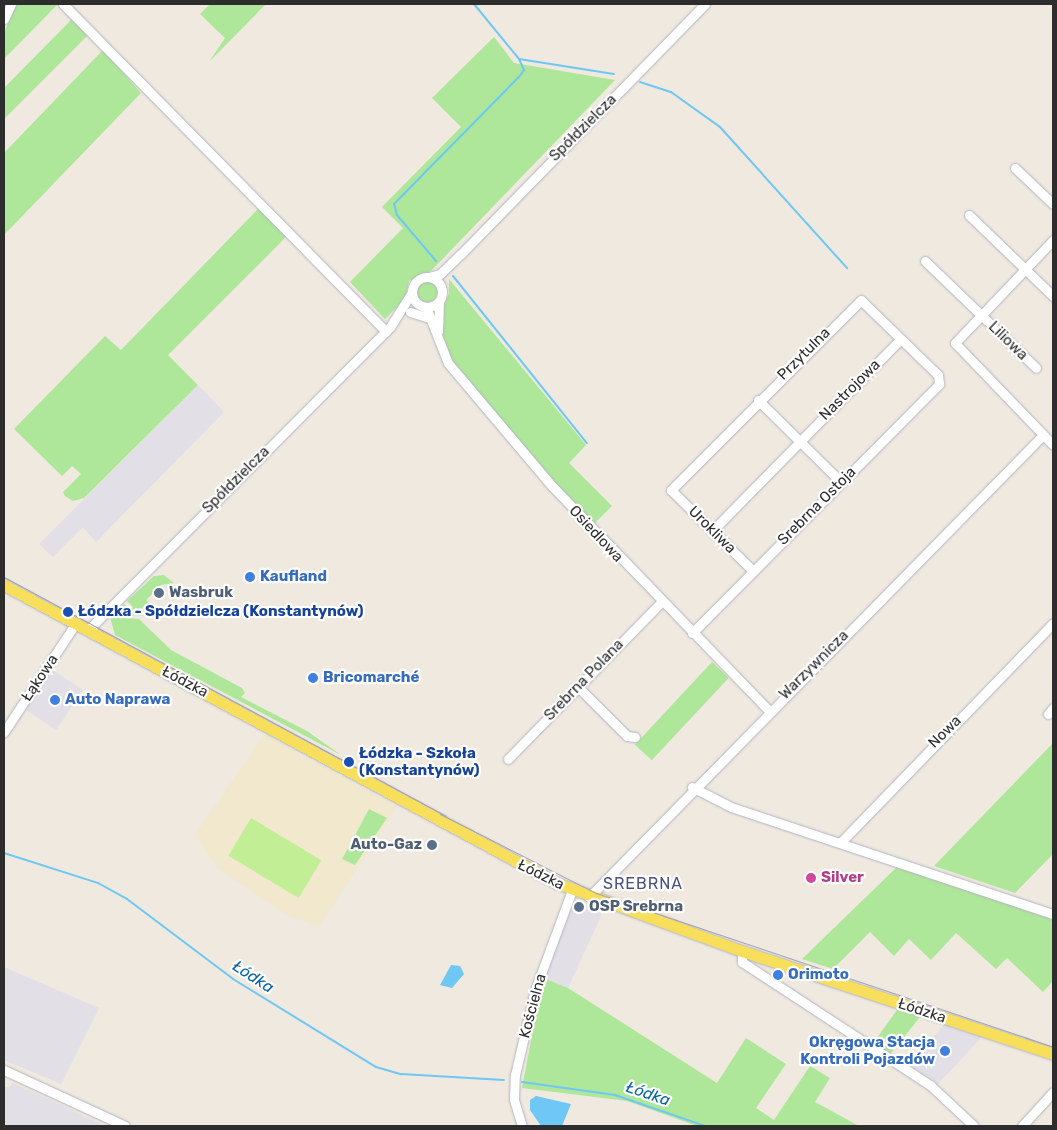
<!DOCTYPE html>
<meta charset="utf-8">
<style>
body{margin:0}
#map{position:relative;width:1057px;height:1130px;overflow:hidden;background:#efe9df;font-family:Rubik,sans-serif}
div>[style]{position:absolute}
.industrial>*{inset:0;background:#e2dfe7;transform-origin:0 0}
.education>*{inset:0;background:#f1e8ce}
.green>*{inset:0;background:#aee799;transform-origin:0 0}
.round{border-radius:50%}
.pitch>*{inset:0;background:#c2ef95;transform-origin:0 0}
.water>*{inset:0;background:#6ec7f4}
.stream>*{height:2px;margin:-1px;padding:0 1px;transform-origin:1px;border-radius:1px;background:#6ec7f4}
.roads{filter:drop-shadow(0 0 1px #b3b4c1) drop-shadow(0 0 1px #b3b4c1)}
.minor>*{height:9px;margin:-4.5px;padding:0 4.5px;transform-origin:4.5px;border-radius:4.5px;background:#fff}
.minor>.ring{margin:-4.5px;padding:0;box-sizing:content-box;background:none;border:9px solid #fff;border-radius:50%}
.major>*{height:11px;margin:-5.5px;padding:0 5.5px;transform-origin:5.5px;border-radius:5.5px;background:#f7de5b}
.tram>*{height:1px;margin:-0.5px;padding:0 0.5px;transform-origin:0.5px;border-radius:0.5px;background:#a1a3b8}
.dots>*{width:14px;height:14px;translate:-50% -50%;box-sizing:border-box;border:2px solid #fff;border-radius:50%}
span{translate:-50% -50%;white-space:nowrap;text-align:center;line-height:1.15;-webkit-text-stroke:4.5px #fff;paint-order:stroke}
.street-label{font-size:15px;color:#2d2d2d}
.shop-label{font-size:15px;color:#366cbe;font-weight:700}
.left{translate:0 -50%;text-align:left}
.right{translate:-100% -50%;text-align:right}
.service-label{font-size:15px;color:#4e5e75;font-weight:700}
.transit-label{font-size:15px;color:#164399;font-weight:700}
.hotel-label{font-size:15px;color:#b23c85;font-weight:700}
.neighbourhood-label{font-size:16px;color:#4a5080;letter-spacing:1px}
.water-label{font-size:16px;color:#0764a6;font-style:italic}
.frame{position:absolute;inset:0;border:5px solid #2d2d2d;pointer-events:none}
</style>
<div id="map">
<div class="industrial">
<i style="clip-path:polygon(198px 385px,224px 412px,96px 542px,83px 527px,53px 557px,39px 544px)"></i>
<i style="left:53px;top:670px;width:36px;height:48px;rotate:34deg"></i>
<i style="clip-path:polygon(574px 901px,602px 914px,568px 988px,543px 978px)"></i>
<i style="clip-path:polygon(4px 967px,99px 1008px,61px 1084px,4px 1060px)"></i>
<i style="clip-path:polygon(944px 1025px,982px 1037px,938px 1084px,908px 1064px)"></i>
<i style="clip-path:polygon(12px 1083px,66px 1107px,104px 1126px,4px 1126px,4px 1086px,9px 1088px)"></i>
</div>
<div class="education">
<i style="clip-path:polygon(264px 734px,397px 807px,319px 927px,284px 914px,217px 868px,195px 835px)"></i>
</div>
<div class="green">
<i style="clip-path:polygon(16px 4px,58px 4px,4px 59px,4px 33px)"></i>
<i style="clip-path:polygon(210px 4px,266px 4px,209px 62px,225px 38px,200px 14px)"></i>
<i style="clip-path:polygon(73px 18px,88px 35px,4px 119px,4px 88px)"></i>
<i style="clip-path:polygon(494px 37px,514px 63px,615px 80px,431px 271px,409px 281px,405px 299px,385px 319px,350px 282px,403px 228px,382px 207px,461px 127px,432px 98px)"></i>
<i style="clip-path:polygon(103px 50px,141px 93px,4px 235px,4px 153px)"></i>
<i style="clip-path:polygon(260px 207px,288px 235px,168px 355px,198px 385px,84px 498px,73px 501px,65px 496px,63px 492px,81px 474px,72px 466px,62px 476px,14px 429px,105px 336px,121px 350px)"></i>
<i style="clip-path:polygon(449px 279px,586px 445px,569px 463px,612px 506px,592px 526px,448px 357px,439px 319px,449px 293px)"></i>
<i class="round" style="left:416px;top:280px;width:22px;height:22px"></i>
<i style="clip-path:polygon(164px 575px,174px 583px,161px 585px,147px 599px,149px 608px,145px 605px,138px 612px,142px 616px,112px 614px,124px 604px,130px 610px,133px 607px,127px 601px,154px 576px)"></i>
<i style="clip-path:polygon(110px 617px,139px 619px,171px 650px,242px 688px,245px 693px,241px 697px,307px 731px,341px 755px,115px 635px)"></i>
<i style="left:712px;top:662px;width:23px;height:113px;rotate:43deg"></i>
<i style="clip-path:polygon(1053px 743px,1053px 854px,1015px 893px,934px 866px)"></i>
<i style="clip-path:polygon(369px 809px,387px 818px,355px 865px,342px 859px)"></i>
<i style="clip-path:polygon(899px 865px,1053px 920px,1053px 981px,1043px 992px,1007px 958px,996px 969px,956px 933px,931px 960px,909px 939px,894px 956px,870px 932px,833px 969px,802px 959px)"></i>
<i style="clip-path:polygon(543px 978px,568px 988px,717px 1083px,746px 1038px,786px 1064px,756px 1108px,774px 1120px,810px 1066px,830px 1078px,815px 1102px,859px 1126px,697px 1126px,627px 1101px,522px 1088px)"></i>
<i style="clip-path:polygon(897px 1010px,920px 1017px,891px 1053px,874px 1042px)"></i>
</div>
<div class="pitch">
<i style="left:251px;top:818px;width:82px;height:44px;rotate:31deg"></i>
</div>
<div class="water">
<i style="clip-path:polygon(451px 965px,460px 966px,464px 974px,452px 988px,440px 985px)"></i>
<i style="clip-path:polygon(536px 1096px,571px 1104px,562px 1126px,541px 1126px,530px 1110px,530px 1100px)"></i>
</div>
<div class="stream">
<i style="left:474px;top:4px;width:71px;rotate:50.7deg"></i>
<i style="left:519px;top:59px;width:96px;rotate:9deg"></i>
<i style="left:640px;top:82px;width:33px;rotate:18deg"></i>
<i style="left:671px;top:92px;width:60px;rotate:35.5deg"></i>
<i style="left:720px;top:127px;width:190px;rotate:48deg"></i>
<i style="left:436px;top:261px;width:60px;rotate:-130.3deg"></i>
<i style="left:397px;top:215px;width:11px;rotate:-105deg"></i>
<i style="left:394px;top:204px;width:178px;rotate:-45.5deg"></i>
<i style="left:519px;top:77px;width:9px;rotate:-54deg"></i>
<i style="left:524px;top:70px;width:12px;rotate:-114deg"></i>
<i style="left:453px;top:276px;width:214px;rotate:51.3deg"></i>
<i style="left:4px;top:853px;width:99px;rotate:17.7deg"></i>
<i style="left:98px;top:883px;width:33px;rotate:29deg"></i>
<i style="left:127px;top:899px;width:133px;rotate:37deg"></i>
<i style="left:233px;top:979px;width:168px;rotate:31.6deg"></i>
<i style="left:376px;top:1067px;width:26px;rotate:16deg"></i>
<i style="left:401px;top:1074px;width:103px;rotate:3.3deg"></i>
<i style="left:522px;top:1082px;width:94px;rotate:8deg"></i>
<i style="left:615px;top:1095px;width:95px;rotate:19deg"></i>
</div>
<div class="roads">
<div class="minor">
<i style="left:63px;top:4px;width:460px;rotate:45.4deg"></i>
<i style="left:4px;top:19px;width:17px;rotate:-65deg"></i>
<i style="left:1015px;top:168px;width:52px;rotate:43.5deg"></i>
<i style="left:969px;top:215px;width:117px;rotate:44deg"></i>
<i style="left:1053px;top:240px;width:142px;rotate:133.6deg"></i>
<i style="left:955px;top:343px;width:141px;rotate:46.1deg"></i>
<i style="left:925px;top:261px;width:154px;rotate:43.9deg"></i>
<i class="ring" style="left:412px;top:277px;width:21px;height:21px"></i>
<i style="left:429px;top:277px;width:11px;rotate:-15deg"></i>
<i style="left:440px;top:274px;width:29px;rotate:-44deg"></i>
<i style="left:461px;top:254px;width:349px;rotate:-45.7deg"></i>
<i style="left:426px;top:307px;width:60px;rotate:68.6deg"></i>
<i style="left:448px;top:363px;width:161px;rotate:49.8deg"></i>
<i style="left:552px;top:486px;width:313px;rotate:46deg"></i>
<i style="left:410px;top:312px;width:21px;rotate:17deg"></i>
<i style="left:438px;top:331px;width:29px;rotate:-88deg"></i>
<i style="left:758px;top:400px;width:117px;rotate:44.7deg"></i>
<i style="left:712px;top:531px;width:269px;rotate:-45.5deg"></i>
<i style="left:88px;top:630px;width:428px;rotate:-45.1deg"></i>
<i style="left:390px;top:327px;width:41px;rotate:-57.8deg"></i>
<i style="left:692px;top:633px;width:351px;rotate:-45.2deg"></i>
<i style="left:939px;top:384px;width:9px;rotate:-96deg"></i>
<i style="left:938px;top:375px;width:107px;rotate:-135.8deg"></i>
<i style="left:861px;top:300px;width:269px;rotate:135deg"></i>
<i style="left:671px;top:490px;width:115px;rotate:44.6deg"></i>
<i style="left:578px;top:687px;width:69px;rotate:45deg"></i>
<i style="left:627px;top:736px;width:8px;rotate:7deg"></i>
<i style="left:1048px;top:714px;width:8px;rotate:-50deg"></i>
<i style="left:4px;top:732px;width:131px;rotate:-56.6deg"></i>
<i style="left:508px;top:759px;width:219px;rotate:-45.7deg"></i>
<i style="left:692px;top:787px;width:44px;rotate:27.1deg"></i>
<i style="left:731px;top:807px;width:339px;rotate:18.4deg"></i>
<i style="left:840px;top:843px;width:306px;rotate:-45.9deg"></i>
<i style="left:589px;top:897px;width:648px;rotate:-45.5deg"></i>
<i style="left:742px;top:951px;width:11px;rotate:90deg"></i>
<i style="left:742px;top:962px;width:225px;rotate:33.2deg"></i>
<i style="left:930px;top:1085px;width:60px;rotate:43deg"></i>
<i style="left:4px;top:1070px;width:133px;rotate:24.8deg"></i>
<i style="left:522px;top:1126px;width:28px;rotate:-107deg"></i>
<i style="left:514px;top:1099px;width:24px;rotate:-88deg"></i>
<i style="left:515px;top:1075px;width:87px;rotate:-76.8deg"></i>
<i style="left:535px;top:990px;width:107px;rotate:-69.7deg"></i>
<i style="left:1022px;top:1126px;width:46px;rotate:-47.6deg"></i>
</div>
<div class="major">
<i style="left:4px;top:585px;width:628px;rotate:28.32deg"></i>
<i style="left:557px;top:883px;width:197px;rotate:20.2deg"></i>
<i style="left:742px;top:951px;width:328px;rotate:18.3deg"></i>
</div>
</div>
<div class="tram">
<i style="left:4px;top:577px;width:502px;rotate:28.4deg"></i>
<i style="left:440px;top:814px;width:175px;rotate:26.9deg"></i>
<i style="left:596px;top:893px;width:482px;rotate:18.6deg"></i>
</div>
<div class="dots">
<i style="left:250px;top:577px;background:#3f7fe0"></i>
<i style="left:159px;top:593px;background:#5c6f8a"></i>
<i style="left:68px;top:612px;background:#1a4fb4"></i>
<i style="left:313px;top:678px;background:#3f7fe0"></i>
<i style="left:55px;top:700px;background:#3f7fe0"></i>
<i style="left:349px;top:762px;background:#1a4fb4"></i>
<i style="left:432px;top:845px;background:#5c6f8a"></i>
<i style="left:811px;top:878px;background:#d1479c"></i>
<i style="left:579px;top:907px;background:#5c6f8a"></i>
<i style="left:778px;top:975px;background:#3f7fe0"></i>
<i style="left:945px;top:1051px;background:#3f7fe0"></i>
</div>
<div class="street-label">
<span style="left:583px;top:128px;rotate:-45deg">Spółdzielcza</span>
<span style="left:1008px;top:341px;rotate:44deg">Liliowa</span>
<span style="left:804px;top:354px;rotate:-45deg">Przytulna</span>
<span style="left:850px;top:390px;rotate:-45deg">Nastrojowa</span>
<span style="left:236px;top:480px;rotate:-45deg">Spółdzielcza</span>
<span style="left:817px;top:506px;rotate:-45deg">Srebrna Ostoja</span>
<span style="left:712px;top:530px;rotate:45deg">Urokliwa</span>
<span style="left:596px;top:534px;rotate:47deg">Osiedlowa</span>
<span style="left:814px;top:665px;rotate:-45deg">Warzywnicza</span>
<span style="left:40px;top:678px;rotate:-56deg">Łąkowa</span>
<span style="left:584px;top:680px;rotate:-46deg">Srebrna Polana</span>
<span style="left:185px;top:682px;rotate:28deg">Łódzka</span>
<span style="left:945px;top:732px;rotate:-45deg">Nowa</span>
<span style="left:541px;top:875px;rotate:26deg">Łódzka</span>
<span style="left:533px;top:1006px;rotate:-75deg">Kościelna</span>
<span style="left:922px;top:1011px;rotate:18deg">Łódzka</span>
</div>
<div class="shop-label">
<span class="left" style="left:260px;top:577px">Kaufland</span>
<span class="left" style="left:323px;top:678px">Bricomarché</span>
<span class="left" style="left:65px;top:700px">Auto Naprawa</span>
<span class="left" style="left:788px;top:975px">Orimoto</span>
<span class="right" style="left:935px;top:1051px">Okręgowa Stacja<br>Kontroli Pojazdów</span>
</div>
<div class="service-label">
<span class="left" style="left:169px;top:593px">Wasbruk</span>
<span class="right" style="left:422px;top:845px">Auto-Gaz</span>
<span class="left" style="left:589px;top:907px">OSP Srebrna</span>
</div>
<div class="transit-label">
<span class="left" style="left:78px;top:612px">Łódzka - Spółdzielcza (Konstantynów)</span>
<span class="left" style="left:359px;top:762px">Łódzka - Szkoła<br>(Konstantynów)</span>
</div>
<div class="hotel-label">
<span class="left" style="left:821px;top:878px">Silver</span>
</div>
<div class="neighbourhood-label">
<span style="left:643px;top:884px">SREBRNA</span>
</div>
<div class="water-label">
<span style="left:253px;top:977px;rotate:33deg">Łódka</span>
<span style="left:648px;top:1094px;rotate:19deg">Łódka</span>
</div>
<div class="frame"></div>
</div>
